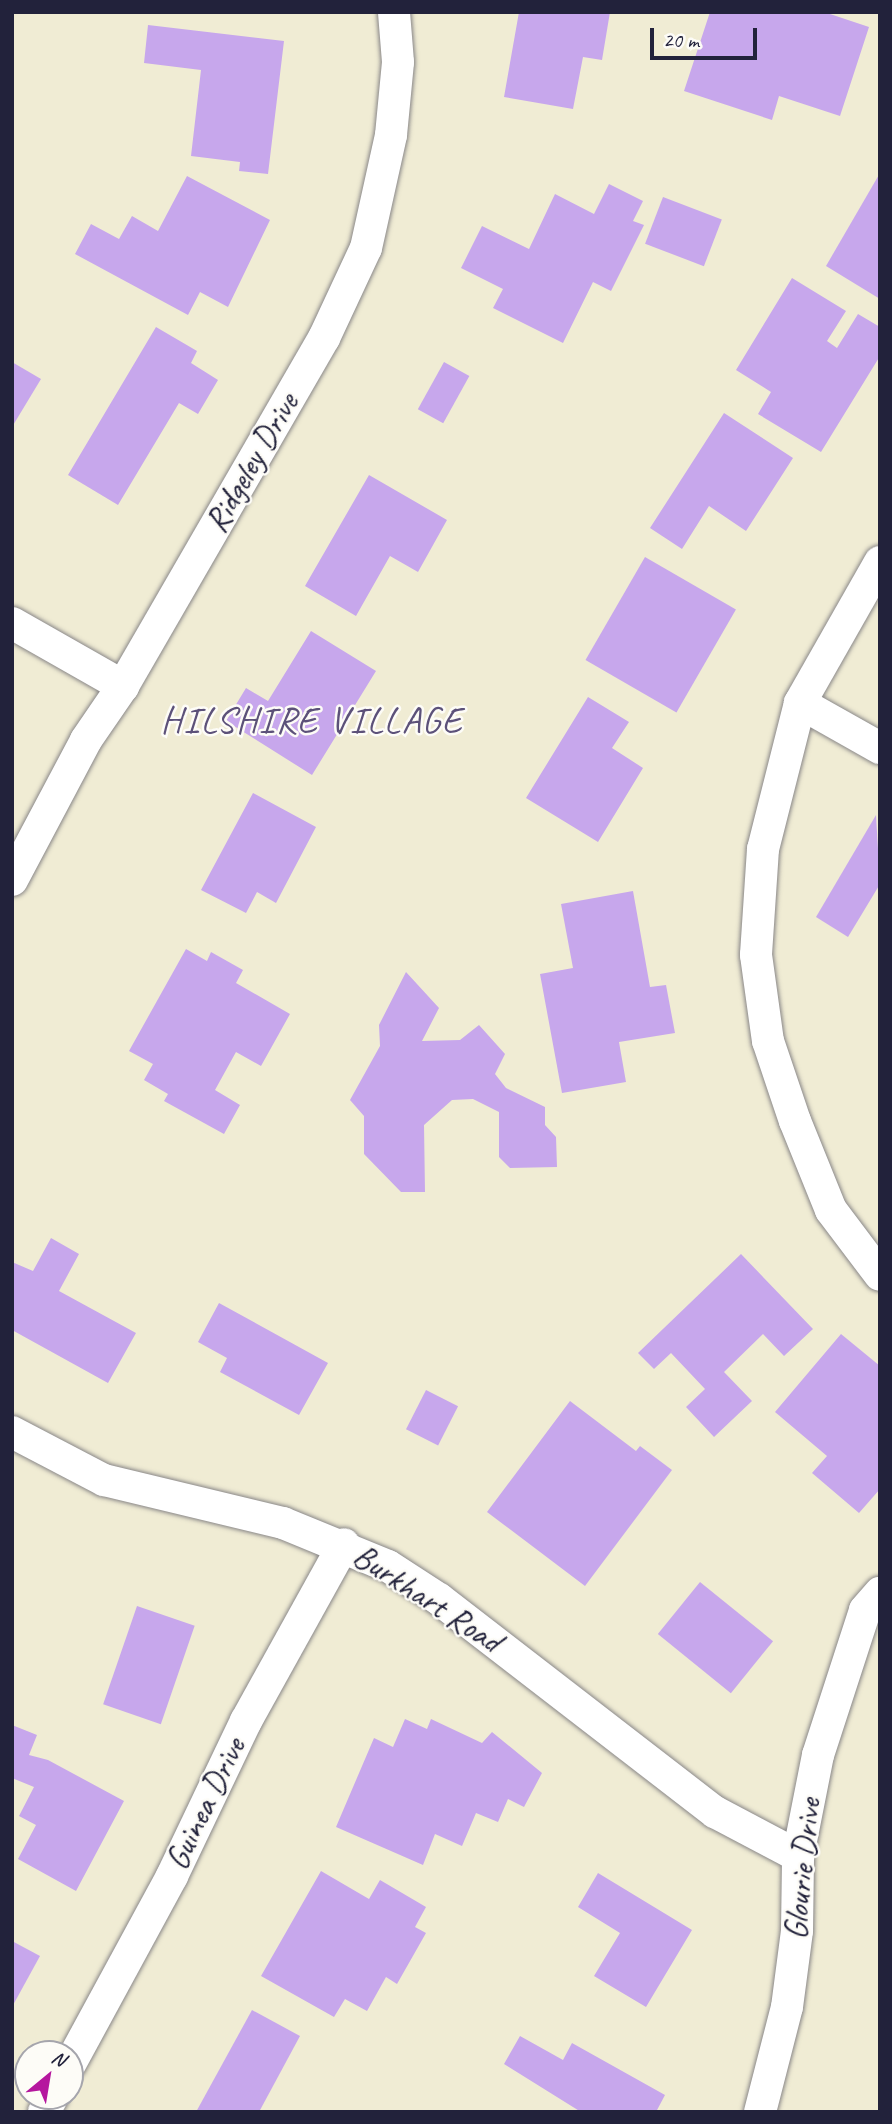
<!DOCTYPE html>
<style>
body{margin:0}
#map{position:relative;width:892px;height:2124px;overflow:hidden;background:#f0ecd4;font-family:Caveat,sans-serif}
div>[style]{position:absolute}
.building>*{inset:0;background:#c7a7ec;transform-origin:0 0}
.roads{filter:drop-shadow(0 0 2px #898788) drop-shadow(0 0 2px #898788)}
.minor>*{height:32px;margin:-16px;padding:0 16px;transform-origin:16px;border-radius:16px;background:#fff}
span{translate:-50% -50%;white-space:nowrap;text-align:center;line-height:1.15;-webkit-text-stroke:5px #fdfcf7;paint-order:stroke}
.street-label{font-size:33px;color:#22223b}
.quarter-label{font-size:37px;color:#5c5179;letter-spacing:2px}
.frame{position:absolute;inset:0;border:14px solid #22223b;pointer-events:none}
.north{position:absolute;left:14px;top:2040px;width:70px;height:70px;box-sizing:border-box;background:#fdfcf7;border:2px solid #a5a5ac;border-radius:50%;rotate:30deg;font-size:19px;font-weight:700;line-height:28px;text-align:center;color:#22223b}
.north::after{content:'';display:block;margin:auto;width:24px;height:32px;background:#b5179e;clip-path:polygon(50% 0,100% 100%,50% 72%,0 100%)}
.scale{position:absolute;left:650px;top:28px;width:107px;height:32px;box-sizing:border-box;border:4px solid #22223b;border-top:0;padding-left:9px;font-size:21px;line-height:24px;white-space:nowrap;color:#22223b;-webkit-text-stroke:5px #fdfcf7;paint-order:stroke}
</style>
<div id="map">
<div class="building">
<i style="clip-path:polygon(519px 12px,610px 12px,602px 60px,583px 57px,573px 109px,504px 97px)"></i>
<i style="clip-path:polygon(710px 12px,824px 12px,869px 27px,840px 116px,779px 96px,772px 120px,684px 91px)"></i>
<i style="clip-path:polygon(148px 25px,284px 41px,268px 174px,239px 171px,240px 162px,191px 156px,201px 70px,144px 63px)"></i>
<i style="clip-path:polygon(880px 173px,880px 299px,826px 266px)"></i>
<i style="clip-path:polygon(187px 176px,270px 220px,228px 307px,200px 292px,188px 315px,75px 254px,91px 224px,119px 239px,132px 216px,158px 231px)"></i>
<i style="clip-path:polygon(609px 184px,643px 201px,633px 221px,644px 225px,611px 291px,593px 282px,563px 343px,493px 308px,503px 289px,461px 268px,482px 226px,529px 249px,555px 194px,594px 214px)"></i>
<i style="left:663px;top:197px;width:63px;height:50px;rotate:21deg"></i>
<i style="clip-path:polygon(792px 278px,846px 311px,827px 341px,837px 348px,858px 314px,880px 327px,880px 356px,821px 452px,758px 414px,771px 392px,736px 370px)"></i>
<i style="clip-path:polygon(156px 327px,197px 351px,191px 363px,218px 380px,198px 414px,179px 403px,118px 505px,68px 475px)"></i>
<i style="clip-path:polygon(12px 362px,41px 379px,12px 427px)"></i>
<i style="left:444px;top:362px;width:29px;height:54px;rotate:29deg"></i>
<i style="clip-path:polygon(724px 413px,793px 458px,746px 531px,709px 506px,682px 549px,650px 528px)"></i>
<i style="clip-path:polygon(369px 475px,447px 520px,418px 572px,390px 556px,356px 616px,305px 586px)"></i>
<i style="left:645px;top:557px;width:105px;height:119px;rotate:30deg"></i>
<i style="clip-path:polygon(311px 631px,376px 671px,312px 775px,226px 721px,246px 688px,268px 701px)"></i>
<i style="clip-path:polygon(588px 697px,629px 722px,612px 748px,643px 768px,598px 842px,526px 798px)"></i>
<i style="clip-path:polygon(253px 793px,316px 827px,276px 903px,257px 892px,246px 913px,201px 890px)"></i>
<i style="clip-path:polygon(876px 815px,880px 884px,848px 937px,816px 917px)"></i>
<i style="clip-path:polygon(633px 891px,650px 987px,666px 985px,675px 1033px,619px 1042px,626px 1082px,562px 1093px,540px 974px,573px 968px,561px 904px)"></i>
<i style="clip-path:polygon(186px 949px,207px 961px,211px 952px,243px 970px,236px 983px,290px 1014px,261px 1066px,236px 1052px,215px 1090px,240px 1105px,224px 1134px,164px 1101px,168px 1094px,144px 1080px,153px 1064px,129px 1051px)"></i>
<i style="clip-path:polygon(406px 972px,439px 1008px,422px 1041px,460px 1040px,479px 1025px,505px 1054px,495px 1074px,506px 1088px,545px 1107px,545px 1125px,556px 1137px,557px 1167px,510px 1168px,499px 1157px,499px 1112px,473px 1099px,452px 1100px,424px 1125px,425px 1192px,401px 1192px,364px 1154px,364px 1116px,350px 1100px,380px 1046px,379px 1025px)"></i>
<i style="clip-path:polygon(51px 1238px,79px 1254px,59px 1291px,136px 1333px,108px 1383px,12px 1330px,12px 1262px,33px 1271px)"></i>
<i style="clip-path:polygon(741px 1254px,813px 1329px,784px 1356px,763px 1334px,724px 1372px,752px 1401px,714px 1437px,686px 1407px,705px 1389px,671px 1353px,654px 1369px,638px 1353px)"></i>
<i style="clip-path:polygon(219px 1303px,328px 1363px,299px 1415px,220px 1372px,227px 1358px,198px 1342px)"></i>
<i style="clip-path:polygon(841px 1334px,880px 1366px,880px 1489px,859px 1513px,812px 1473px,827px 1456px,775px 1412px)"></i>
<i style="left:426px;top:1390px;width:36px;height:44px;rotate:27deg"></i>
<i style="clip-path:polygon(570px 1401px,636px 1451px,640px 1446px,672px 1470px,585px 1586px,487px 1512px)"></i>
<i style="left:700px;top:1582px;width:94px;height:67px;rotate:39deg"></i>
<i style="left:137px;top:1606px;width:61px;height:104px;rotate:19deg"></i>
<i style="clip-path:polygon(405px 1719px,427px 1729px,431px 1719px,482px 1743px,492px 1732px,542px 1773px,524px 1807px,508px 1799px,498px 1822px,476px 1813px,462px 1846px,435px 1834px,423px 1865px,336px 1827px,374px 1738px,393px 1747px)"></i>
<i style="clip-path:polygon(12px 1725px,37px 1735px,29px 1755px,48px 1760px,124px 1801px,76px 1891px,18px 1859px,36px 1825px,19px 1816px,34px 1787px,12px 1778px)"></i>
<i style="clip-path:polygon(321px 1871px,369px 1899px,380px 1880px,426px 1907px,415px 1927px,426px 1933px,397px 1984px,386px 1977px,367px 2011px,345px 1999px,334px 2017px,261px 1976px)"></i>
<i style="clip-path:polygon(598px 1873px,692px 1930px,646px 2007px,594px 1976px,620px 1933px,578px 1907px)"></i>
<i style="clip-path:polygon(12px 1941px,40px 1956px,12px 2007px)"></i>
<i style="clip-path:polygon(252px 2010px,300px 2036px,259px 2112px,196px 2112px)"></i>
<i style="clip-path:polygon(520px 2036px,563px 2060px,572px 2043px,665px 2095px,656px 2112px,581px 2112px,504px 2064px)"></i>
</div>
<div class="roads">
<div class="minor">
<i style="left:880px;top:562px;width:162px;rotate:119.6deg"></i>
<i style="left:800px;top:703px;width:151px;rotate:104.2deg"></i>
<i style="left:763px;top:849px;width:106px;rotate:93.8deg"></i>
<i style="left:756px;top:955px;width:87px;rotate:82.1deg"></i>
<i style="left:768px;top:1041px;width:84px;rotate:71.4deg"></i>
<i style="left:795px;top:1121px;width:96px;rotate:68deg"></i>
<i style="left:831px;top:1210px;width:81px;rotate:53deg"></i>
<i style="left:12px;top:623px;width:128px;rotate:29.6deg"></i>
<i style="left:800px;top:703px;width:92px;rotate:29.4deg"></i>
<i style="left:12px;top:880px;width:158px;rotate:-62.1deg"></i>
<i style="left:86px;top:740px;width:65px;rotate:-55.6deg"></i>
<i style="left:123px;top:686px;width:402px;rotate:-60deg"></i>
<i style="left:324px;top:338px;width:99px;rotate:-65deg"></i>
<i style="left:366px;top:248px;width:116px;rotate:-77.5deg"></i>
<i style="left:391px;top:135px;width:73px;rotate:-84.5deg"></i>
<i style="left:398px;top:62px;width:50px;rotate:-94.6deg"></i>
<i style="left:12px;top:1432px;width:104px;rotate:27.6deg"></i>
<i style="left:104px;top:1480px;width:184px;rotate:13.5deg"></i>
<i style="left:283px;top:1523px;width:113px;rotate:22.3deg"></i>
<i style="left:388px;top:1566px;width:61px;rotate:32.9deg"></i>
<i style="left:439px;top:1599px;width:349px;rotate:37.7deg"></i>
<i style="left:715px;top:1812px;width:94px;rotate:27.9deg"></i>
<i style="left:70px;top:2064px;width:214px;rotate:-61.5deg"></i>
<i style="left:172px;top:1876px;width:172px;rotate:-64.5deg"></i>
<i style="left:246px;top:1721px;width:202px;rotate:-61deg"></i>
<i style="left:44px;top:2112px;width:18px;rotate:-61deg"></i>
<i style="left:760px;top:2112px;width:108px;rotate:-75.6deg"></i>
<i style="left:787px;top:2007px;width:77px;rotate:-82.5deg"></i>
<i style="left:797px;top:1931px;width:75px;rotate:-89.2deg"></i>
<i style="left:798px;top:1856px;width:103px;rotate:-78.8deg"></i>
<i style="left:818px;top:1755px;width:152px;rotate:-72deg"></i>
<i style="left:865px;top:1610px;width:23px;rotate:-49deg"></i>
</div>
</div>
<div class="street-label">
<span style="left:252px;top:463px;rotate:-60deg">Ridgeley Drive</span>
<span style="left:427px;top:1599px;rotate:33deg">Burkhart Road</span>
<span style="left:206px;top:1804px;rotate:-64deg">Guinea Drive</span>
<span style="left:803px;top:1869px;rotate:-84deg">Glourie Drive</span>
</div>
<div class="quarter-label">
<span style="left:312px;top:720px">HILSHIRE VILLAGE</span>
</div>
<div class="frame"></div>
<div class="north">N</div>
<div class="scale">20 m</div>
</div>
